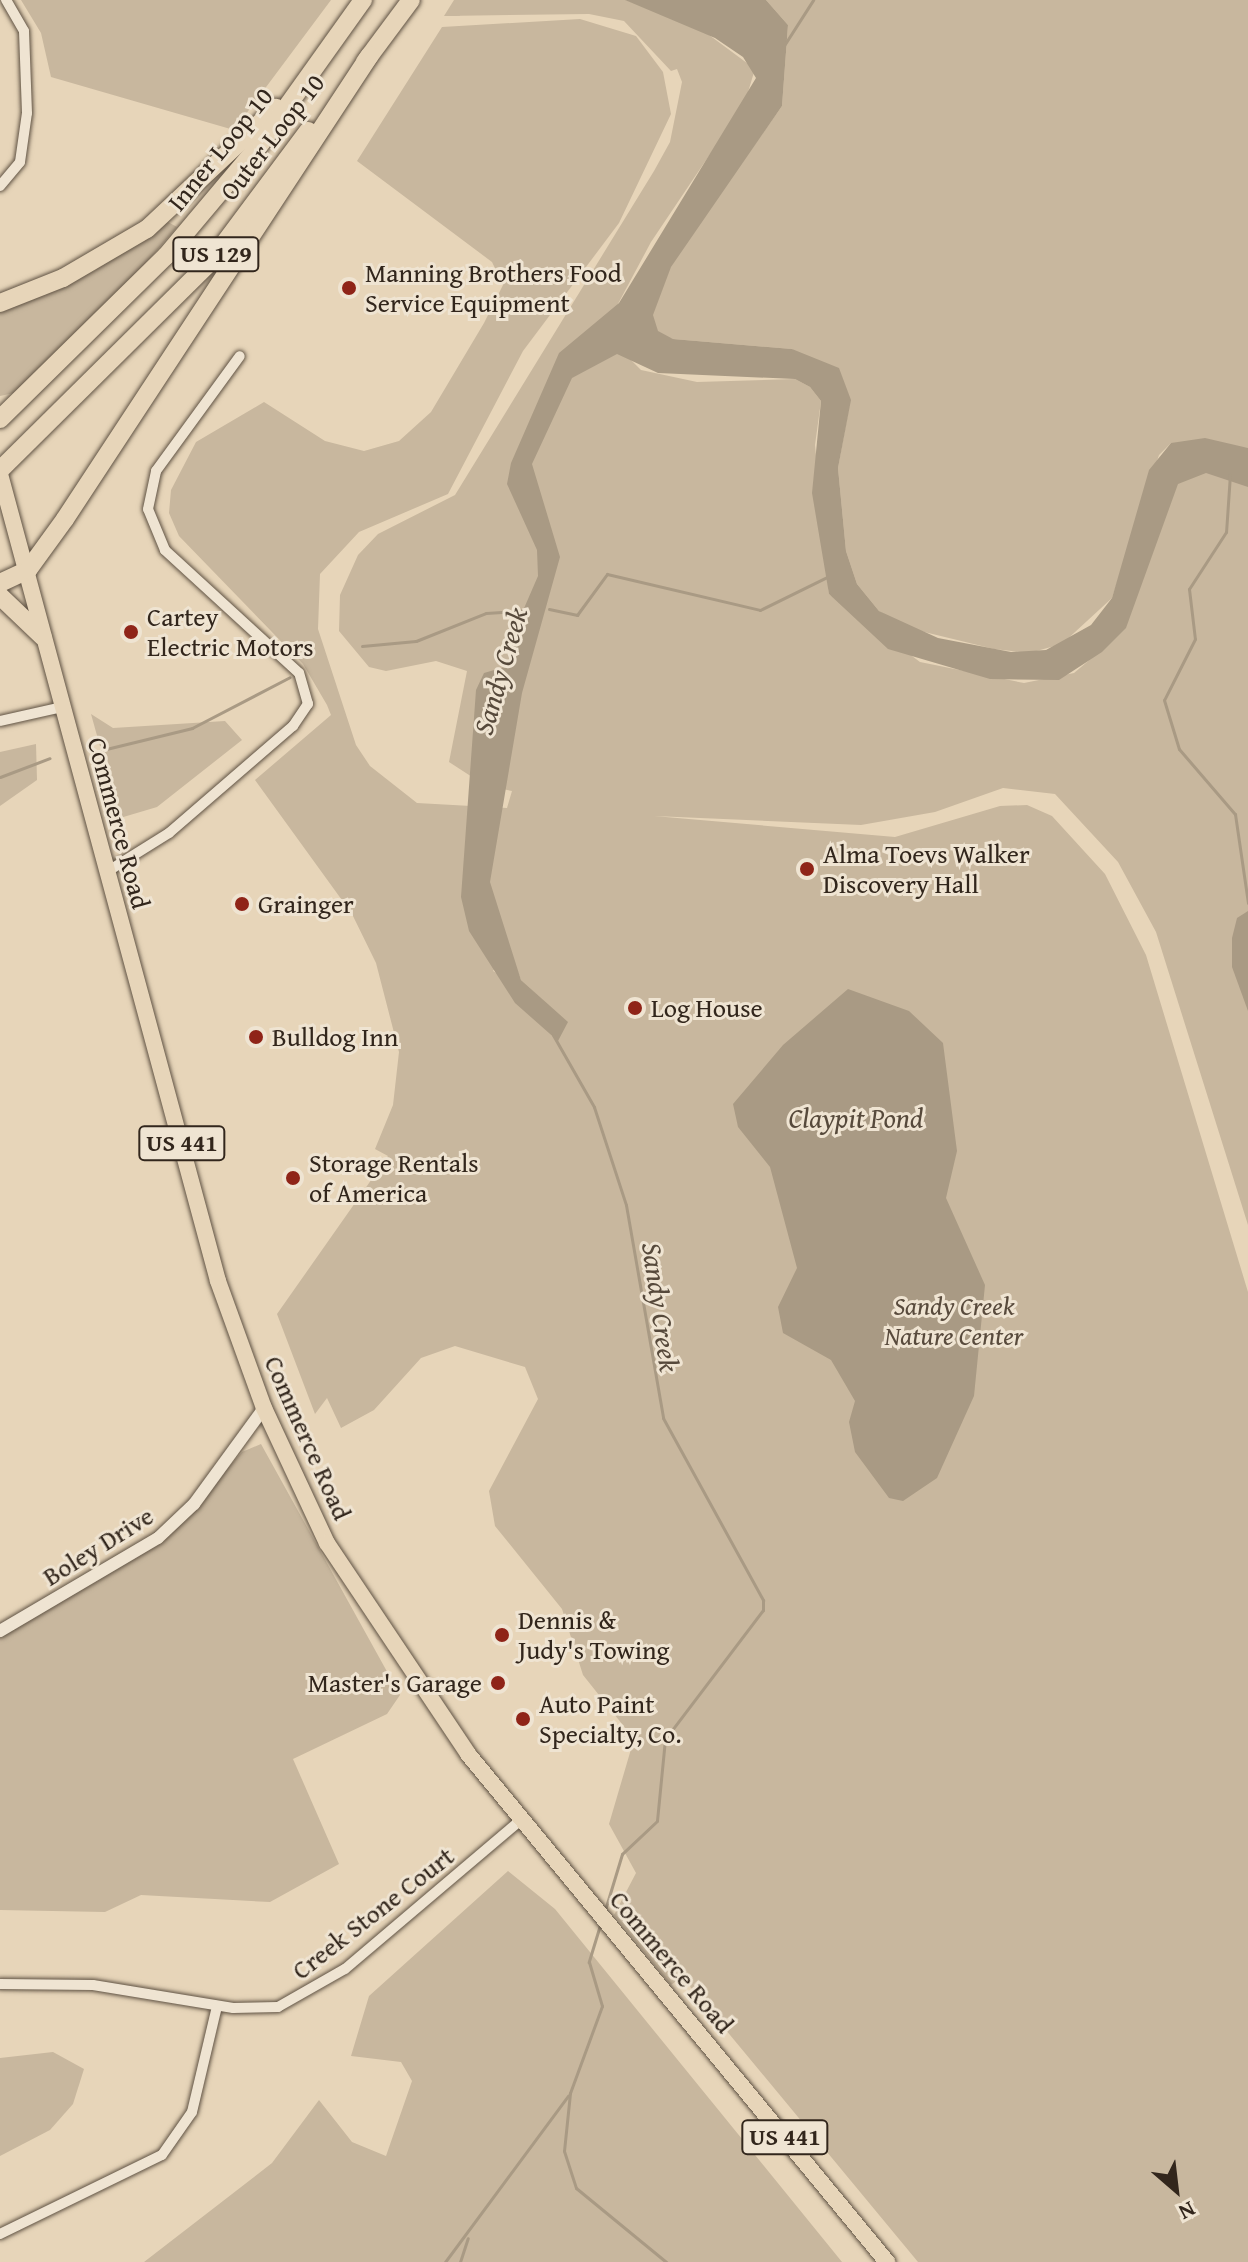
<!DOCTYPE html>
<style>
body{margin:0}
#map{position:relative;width:1248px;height:2262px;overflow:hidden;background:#e7d5b9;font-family:"Gentium Book Plus",serif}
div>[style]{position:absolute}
.green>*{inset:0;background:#c8b79e}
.water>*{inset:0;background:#a99a84}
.stream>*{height:3px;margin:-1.5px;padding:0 1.5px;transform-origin:1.5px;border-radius:1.5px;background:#a99a84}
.roads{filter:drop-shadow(0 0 2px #5f5243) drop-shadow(0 0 2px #5f5243)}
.minor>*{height:10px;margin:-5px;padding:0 5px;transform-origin:5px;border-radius:5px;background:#efe4d2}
.tertiary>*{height:12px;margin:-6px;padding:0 6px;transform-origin:6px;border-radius:6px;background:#efe4d2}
.trunk>*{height:16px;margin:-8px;padding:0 8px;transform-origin:8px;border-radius:8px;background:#e7d5b9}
.motorway>*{height:18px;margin:-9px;padding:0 9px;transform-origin:9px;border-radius:9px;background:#e7d5b9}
.dots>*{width:22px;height:22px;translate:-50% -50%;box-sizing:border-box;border:4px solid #efe4d2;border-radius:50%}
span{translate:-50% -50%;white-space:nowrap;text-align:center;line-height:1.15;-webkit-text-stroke:6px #efe4d2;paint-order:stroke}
.shield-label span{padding:2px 6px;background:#efe4d2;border:2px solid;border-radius:6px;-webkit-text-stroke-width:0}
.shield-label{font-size:24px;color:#32261c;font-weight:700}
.street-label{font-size:26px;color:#32261c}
.poi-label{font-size:26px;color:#32261c}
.left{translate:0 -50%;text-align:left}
.right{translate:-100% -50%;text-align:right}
.park-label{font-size:26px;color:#584a3c;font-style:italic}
.water-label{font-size:28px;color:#56493b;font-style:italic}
.north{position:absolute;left:1136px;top:2150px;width:80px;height:80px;-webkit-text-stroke:6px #efe4d2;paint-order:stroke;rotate:152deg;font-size:22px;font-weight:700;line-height:32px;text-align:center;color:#32261c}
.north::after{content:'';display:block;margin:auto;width:28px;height:36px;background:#32261c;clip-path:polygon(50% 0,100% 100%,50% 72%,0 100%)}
</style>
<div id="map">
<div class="green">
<i style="clip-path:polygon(21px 0,331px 0,234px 130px,51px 77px,41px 33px)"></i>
<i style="clip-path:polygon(evenodd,454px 0,626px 0,701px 29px,755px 69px,745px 102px,651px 242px,603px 332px,641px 370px,697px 382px,795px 379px,810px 387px,821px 401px,815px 445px,829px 594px,920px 662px,1024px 683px,1074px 673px,1112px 641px,1164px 498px,1190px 451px,1248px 480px,1248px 1225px,1156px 932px,1118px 862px,1055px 794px,1003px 788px,935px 812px,861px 825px,654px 816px,895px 837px,1000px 806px,1027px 805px,1052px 816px,1105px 874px,1146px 955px,1248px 1292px,1248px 2262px,918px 2262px,682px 1977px,671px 1985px,614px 1915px,636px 1873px,609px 1824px,634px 1739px,583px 1675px,562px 1609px,495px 1526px,489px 1491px,538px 1399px,525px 1367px,455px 1346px,421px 1358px,374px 1410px,341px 1428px,327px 1398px,315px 1414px,277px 1314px,388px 1156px,375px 1149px,393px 1105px,399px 1052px,376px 963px,352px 914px,255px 780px,331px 715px,327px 705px,303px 664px,179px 536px,169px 513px,171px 490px,196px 442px,264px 402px,325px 441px,364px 451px,399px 441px,431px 412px,484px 323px,503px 285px,492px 262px,357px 161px,442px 27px,580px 19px,636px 36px,663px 72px,671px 114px,619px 223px,523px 351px,448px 494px,359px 532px,320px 574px,318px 629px,356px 745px,370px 766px,417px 803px,507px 808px,512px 791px,486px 786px,449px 762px,467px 671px,436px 661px,386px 671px,369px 667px,339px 631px,340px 595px,358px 555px,378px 534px,455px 495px,654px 171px,670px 142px,682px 82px,677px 69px,671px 71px,624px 21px,589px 14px,444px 16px,454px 0,509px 948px,521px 980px,544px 1001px,493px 971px,509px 948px)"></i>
<i style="clip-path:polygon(766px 0,1248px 0,1248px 448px,1171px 443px,1159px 455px,1112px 598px,1062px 644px,1029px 653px,994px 649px,908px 628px,879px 611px,857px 584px,846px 551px,838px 468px,850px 402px,792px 349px,673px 339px,630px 327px,692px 220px,720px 194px,782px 106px,788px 25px)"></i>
<i style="clip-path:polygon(168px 222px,177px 227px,139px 271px,14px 393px,0 396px,0 312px,94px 271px)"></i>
<i style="clip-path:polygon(91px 714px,113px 728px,225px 721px,242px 740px,157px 807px,120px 818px)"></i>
<i style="clip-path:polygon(36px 744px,37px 780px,0 806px,0 752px)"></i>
<i style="clip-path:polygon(261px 1444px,400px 1695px,387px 1714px,293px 1759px,339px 1864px,270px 1902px,141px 1895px,105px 1912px,0 1910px,0 1638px,163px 1542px,242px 1452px)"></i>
<i style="clip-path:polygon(508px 1871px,555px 1909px,842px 2262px,144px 2262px,272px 2163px,319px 2100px,352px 2142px,386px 2156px,412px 2081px,401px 2062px,351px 2056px,369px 1996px)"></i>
<i style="clip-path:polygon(53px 2052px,84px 2069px,73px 2104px,50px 2130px,0 2156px,0 2058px)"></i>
</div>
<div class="water">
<i style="clip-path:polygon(625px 0,766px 0,788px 25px,782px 106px,671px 267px,653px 315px,658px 331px,673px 339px,792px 349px,839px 368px,851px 400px,838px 468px,846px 551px,857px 584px,879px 611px,938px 638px,1011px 652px,1046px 650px,1091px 625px,1112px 598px,1149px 470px,1171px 443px,1205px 438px,1248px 448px,1248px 487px,1206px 473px,1178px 484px,1126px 628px,1102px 652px,1059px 680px,990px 679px,888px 649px,829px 594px,812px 493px,821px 401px,810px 387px,795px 379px,658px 373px,617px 354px,572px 378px,532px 464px,560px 557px,522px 693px,490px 882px,521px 980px,568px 1022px,558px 1041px,515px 1003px,469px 931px,461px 897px,476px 690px,484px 673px,508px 666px,512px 636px,538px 576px,537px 550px,507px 484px,511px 463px,559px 353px,619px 303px,756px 78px,743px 57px,715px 38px)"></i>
<i style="clip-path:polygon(1248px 911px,1248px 1011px,1232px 967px,1232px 938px,1237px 918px)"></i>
<i style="clip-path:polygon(848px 989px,909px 1011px,943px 1043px,957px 1151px,946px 1198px,985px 1285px,974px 1396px,937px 1478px,903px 1501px,889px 1498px,855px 1452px,849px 1422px,855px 1401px,831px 1360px,783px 1333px,778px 1307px,797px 1268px,770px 1167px,738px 1127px,733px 1104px,783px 1045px)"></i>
</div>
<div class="stream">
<i style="left:783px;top:47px;width:56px;rotate:-57.4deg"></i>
<i style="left:1230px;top:474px;width:58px;rotate:93.9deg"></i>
<i style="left:1226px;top:532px;width:68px;rotate:123deg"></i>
<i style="left:1189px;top:589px;width:50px;rotate:83.2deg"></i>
<i style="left:1195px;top:639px;width:68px;rotate:116.9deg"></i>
<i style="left:1164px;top:700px;width:51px;rotate:73deg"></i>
<i style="left:1179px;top:749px;width:86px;rotate:49.3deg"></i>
<i style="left:1235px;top:814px;width:90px;rotate:81.7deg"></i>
<i style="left:549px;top:609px;width:29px;rotate:12deg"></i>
<i style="left:577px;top:615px;width:51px;rotate:-53.8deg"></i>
<i style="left:607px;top:574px;width:157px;rotate:13.2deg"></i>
<i style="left:760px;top:610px;width:75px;rotate:-26.2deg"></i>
<i style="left:362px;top:646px;width:54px;rotate:-5.3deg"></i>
<i style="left:416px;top:641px;width:75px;rotate:-21.8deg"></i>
<i style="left:486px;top:613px;width:44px;rotate:-3.9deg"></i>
<i style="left:102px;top:750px;width:93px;rotate:-13.7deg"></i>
<i style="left:192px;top:728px;width:110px;rotate:-27.5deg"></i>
<i style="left:0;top:777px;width:53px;rotate:-20.8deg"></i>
<i style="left:553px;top:1035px;width:83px;rotate:60.3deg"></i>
<i style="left:594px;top:1107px;width:103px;rotate:71.9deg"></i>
<i style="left:626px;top:1205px;width:216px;rotate:80.1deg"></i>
<i style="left:663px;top:1418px;width:208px;rotate:61.2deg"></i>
<i style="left:763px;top:1600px;width:10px;rotate:90deg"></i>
<i style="left:763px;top:1610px;width:162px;rotate:127.2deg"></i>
<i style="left:665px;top:1739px;width:82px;rotate:95.6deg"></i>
<i style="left:657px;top:1821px;width:48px;rotate:136.7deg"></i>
<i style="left:622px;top:1854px;width:59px;rotate:106.9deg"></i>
<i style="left:600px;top:1925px;width:39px;rotate:107deg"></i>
<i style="left:589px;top:1962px;width:46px;rotate:73.5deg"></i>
<i style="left:602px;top:2006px;width:93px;rotate:110.2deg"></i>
<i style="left:570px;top:2093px;width:58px;rotate:95.9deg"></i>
<i style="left:564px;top:2151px;width:39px;rotate:72deg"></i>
<i style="left:576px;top:2188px;width:117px;rotate:39.4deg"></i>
<i style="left:445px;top:2262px;width:207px;rotate:-53.5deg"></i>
<i style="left:460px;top:2262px;width:25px;rotate:-72deg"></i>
</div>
<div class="roads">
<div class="minor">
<i style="left:0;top:186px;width:31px;rotate:-50deg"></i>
<i style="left:20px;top:162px;width:49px;rotate:-81.9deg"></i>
<i style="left:27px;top:113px;width:82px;rotate:-92.1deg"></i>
<i style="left:24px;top:31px;width:36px;rotate:-120deg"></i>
<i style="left:0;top:721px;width:64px;rotate:-12.7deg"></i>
<i style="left:108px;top:871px;width:72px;rotate:-31.9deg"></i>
<i style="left:169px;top:833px;width:164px;rotate:-40.8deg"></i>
<i style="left:293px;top:726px;width:27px;rotate:-56deg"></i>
<i style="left:308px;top:704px;width:32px;rotate:-106deg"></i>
<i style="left:299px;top:673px;width:182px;rotate:-137.5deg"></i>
<i style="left:165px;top:550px;width:44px;rotate:-112.5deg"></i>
<i style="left:148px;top:509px;width:39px;rotate:-78deg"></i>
<i style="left:156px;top:471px;width:142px;rotate:-53.9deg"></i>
<i style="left:0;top:1984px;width:93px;rotate:0.6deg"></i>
<i style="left:93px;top:1985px;width:142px;rotate:9.3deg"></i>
<i style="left:233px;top:2008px;width:45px;rotate:-1.3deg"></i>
<i style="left:278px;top:2007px;width:77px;rotate:-29.6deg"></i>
<i style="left:345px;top:1969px;width:231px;rotate:-40.3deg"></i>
<i style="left:0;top:2234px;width:180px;rotate:-26deg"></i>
<i style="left:162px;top:2155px;width:52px;rotate:-55.1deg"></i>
<i style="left:192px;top:2112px;width:109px;rotate:-76.7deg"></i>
</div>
<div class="tertiary">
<i style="left:0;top:1631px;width:183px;rotate:-30.5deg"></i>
<i style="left:158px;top:1538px;width:50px;rotate:-43.4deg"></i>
<i style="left:194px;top:1504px;width:119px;rotate:-53.9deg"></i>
</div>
<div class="trunk">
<i style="left:0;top:474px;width:836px;rotate:74.88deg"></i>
<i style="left:218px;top:1281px;width:135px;rotate:70.1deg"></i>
<i style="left:264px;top:1408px;width:149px;rotate:65deg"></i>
<i style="left:327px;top:1543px;width:254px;rotate:56.2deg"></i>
<i style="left:468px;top:1754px;width:659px;rotate:50.48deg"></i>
</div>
<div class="motorway">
<i style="left:365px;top:62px;width:77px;rotate:-53.4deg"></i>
<i style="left:0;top:303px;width:68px;rotate:-21.6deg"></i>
<i style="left:63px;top:278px;width:97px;rotate:-30.3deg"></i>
<i style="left:147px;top:229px;width:177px;rotate:-43.2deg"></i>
<i style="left:0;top:419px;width:233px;rotate:-44.5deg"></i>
<i style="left:166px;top:256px;width:148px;rotate:-49.9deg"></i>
<i style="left:261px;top:143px;width:176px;rotate:-54.5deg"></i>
<i style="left:0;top:470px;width:298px;rotate:-44.7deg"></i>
<i style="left:212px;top:260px;width:161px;rotate:-53.3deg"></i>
<i style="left:0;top:583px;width:31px;rotate:-25deg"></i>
<i style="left:28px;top:570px;width:63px;rotate:-54deg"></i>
<i style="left:65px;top:519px;width:555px;rotate:-56.68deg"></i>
<i style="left:0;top:596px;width:59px;rotate:43.6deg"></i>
</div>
</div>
<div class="dots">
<i style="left:349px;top:288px;background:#8f2418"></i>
<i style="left:131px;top:632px;background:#8f2418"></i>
<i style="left:807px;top:869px;background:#8f2418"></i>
<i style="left:242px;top:904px;background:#8f2418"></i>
<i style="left:635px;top:1008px;background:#8f2418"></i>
<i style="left:256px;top:1037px;background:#8f2418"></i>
<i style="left:293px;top:1178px;background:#8f2418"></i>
<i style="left:502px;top:1635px;background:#8f2418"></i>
<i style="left:498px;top:1683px;background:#8f2418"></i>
<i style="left:523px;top:1719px;background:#8f2418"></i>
</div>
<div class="shield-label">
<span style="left:216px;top:254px">US 129</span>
<span style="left:182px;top:1143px">US 441</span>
<span style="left:785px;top:2137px">US 441</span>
</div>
<div class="street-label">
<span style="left:272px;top:137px;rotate:-52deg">Outer Loop 10</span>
<span style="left:220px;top:149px;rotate:-51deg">Inner Loop 10</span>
<span style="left:119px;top:823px;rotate:75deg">Commerce Road</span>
<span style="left:308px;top:1438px;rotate:66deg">Commerce Road</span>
<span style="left:98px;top:1546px;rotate:-32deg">Boley Drive</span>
<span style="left:373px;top:1913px;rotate:-38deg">Creek Stone Court</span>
<span style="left:672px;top:1962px;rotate:50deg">Commerce Road</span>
</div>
<div class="poi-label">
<span class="left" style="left:365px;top:288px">Manning Brothers Food<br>Service Equipment</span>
<span class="left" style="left:147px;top:632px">Cartey<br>Electric Motors</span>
<span class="left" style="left:823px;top:869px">Alma Toevs Walker<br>Discovery Hall</span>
<span class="left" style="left:258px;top:904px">Grainger</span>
<span class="left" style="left:651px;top:1008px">Log House</span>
<span class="left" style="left:272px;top:1037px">Bulldog Inn</span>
<span class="left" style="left:309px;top:1178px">Storage Rentals<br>of America</span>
<span class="left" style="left:518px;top:1635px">Dennis &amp;<br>Judy's Towing</span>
<span class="right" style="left:482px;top:1683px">Master's Garage</span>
<span class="left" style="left:539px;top:1719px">Auto Paint<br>Specialty, Co.</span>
</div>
<div class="park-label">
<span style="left:954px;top:1321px">Sandy Creek<br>Nature Center</span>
</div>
<div class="water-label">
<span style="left:500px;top:671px;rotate:-74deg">Sandy Creek</span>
<span style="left:856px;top:1118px">Claypit Pond</span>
<span style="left:661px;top:1307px;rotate:82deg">Sandy Creek</span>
</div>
<div class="north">N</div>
</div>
